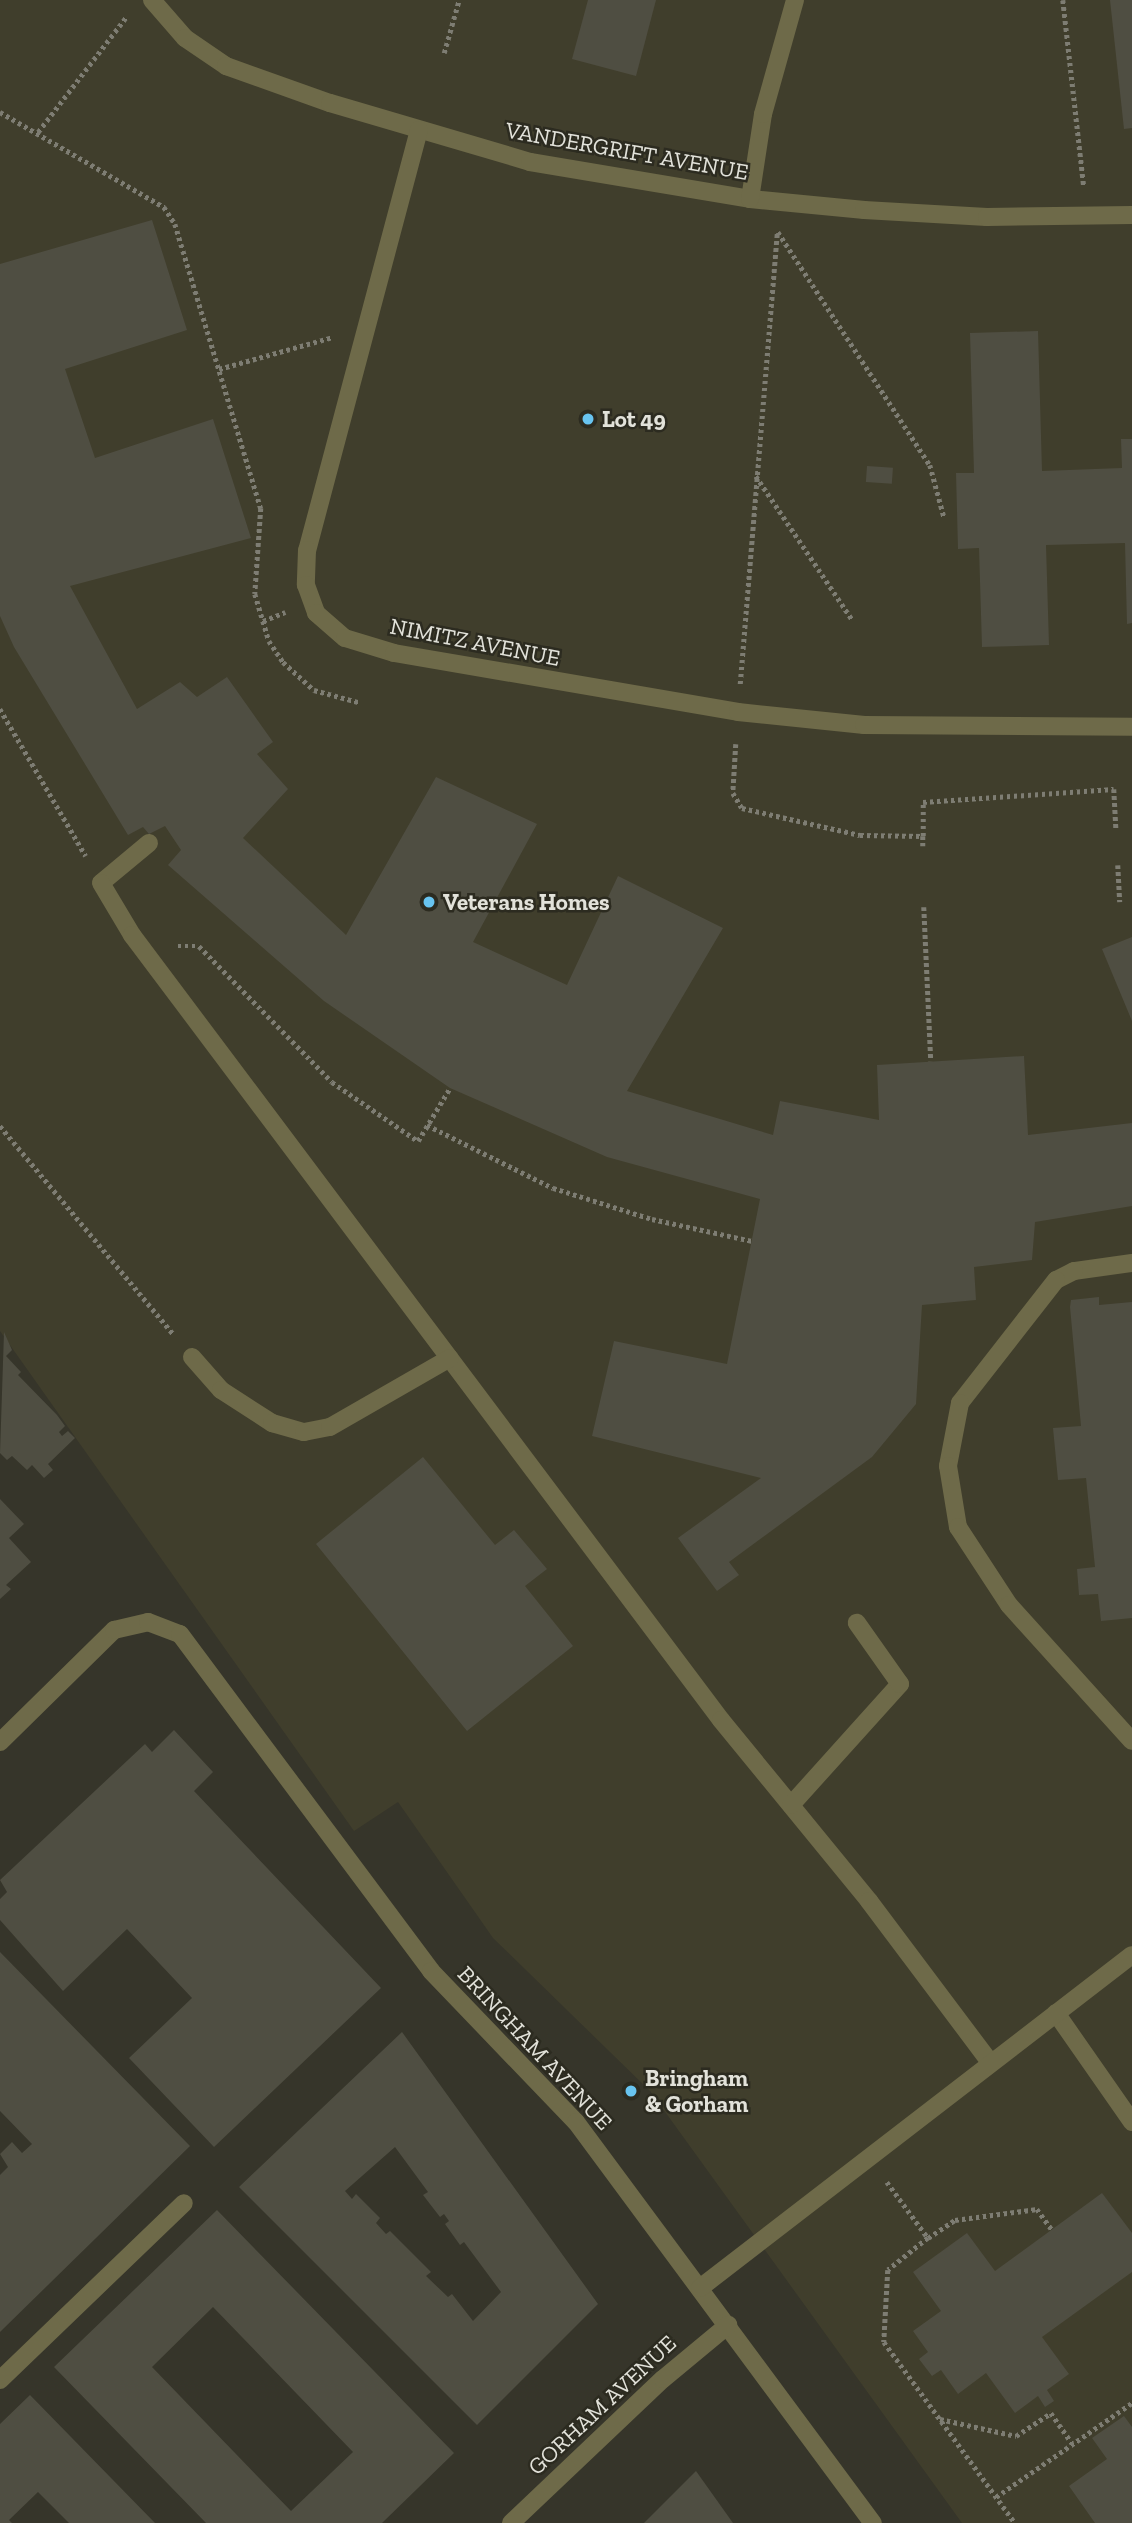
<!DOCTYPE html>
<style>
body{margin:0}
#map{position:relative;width:1132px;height:2523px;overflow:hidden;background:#36352a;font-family:"Zilla Slab",serif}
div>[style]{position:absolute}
.built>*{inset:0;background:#403e2c}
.building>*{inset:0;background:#4f4e42;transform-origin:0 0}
.path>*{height:4.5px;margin-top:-2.25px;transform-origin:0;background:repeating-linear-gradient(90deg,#7e7d73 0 3.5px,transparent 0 7px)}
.minor>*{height:18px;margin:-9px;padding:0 9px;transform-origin:9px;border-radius:9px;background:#6e6a49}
.dots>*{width:19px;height:19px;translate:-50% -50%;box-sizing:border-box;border:4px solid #2c2b20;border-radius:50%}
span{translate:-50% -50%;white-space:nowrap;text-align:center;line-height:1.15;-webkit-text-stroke:5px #2c2b20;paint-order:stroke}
.street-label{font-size:23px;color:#e2e2da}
.poi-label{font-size:23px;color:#e2e2da;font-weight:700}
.left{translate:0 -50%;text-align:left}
</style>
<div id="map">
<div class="built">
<i style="clip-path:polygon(0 0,1132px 0,1132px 2523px,962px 2523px,650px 2091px,493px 1938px,398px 1802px,354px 1831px,0 1331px)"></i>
</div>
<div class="building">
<i style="clip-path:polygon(588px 0,656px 0,636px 76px,572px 59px)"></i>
<i style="clip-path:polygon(1110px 0,1132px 0,1132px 128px,1124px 129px)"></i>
<i style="clip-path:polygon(152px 220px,187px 330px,65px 369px,95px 458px,213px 419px,251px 538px,70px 586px,137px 709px,180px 682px,197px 697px,227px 677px,273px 742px,257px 754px,288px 789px,243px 838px,346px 935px,436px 777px,537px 824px,473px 942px,567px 985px,618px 876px,723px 928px,627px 1091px,773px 1135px,780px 1101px,879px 1120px,877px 1065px,1024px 1056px,1028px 1135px,1132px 1123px,1132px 1206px,1035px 1222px,1032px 1260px,974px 1267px,976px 1300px,922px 1305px,916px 1404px,872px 1457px,729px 1562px,739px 1575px,717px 1591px,678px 1538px,761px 1478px,592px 1436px,614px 1341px,727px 1364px,760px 1199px,607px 1157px,450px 1088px,324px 1001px,168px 865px,181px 850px,165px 826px,149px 834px,143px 827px,128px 835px,14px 647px,0 616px,0 264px)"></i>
<i style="clip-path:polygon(1038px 331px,1042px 471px,1122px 468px,1121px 439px,1132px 439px,1132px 623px,1127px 624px,1125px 543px,1046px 545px,1049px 645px,982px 647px,979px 548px,958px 549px,956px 473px,974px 473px,970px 333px)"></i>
<i style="left:867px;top:466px;width:26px;height:16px;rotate:4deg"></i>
<i style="clip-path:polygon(1132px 937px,1132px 1021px,1102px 949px)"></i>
<i style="clip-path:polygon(1099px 1297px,1099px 1305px,1132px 1302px,1132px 1618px,1101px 1621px,1098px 1594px,1079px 1595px,1077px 1569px,1095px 1567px,1086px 1478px,1058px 1480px,1053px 1428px,1081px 1426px,1070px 1307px,1071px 1300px)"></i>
<i style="clip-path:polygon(4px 1332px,12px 1350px,6px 1356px,21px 1372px,18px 1375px,57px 1415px,65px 1426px,59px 1432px,62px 1436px,68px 1431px,75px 1438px,48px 1464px,53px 1470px,44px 1478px,32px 1465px,27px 1470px,12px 1456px,7px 1460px,0 1453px)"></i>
<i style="clip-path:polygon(423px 1457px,495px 1545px,514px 1530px,547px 1569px,525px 1586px,573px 1646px,467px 1731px,316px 1544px)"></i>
<i style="clip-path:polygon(0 1499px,24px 1524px,9px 1538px,31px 1562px,6px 1585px,11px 1589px,0 1599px)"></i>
<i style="clip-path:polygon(174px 1730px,213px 1772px,194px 1791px,381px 1988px,214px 2147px,129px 2058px,192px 1998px,127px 1929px,63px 1991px,0 1920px,0 1899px,7px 1892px,0 1880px,145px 1744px,152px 1752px)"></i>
<i style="clip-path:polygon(0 1952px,190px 2146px,0 2332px,0 2175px,8px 2167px,0 2154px,12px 2142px,22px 2153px,32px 2144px,0 2111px)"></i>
<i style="clip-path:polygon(evenodd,402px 2032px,598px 2304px,477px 2425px,239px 2187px,402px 2032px,395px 2147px,428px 2192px,423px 2195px,440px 2217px,444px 2214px,449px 2221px,445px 2224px,460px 2245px,464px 2242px,501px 2292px,473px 2321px,452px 2294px,448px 2297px,426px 2276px,431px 2272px,390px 2231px,386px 2234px,376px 2223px,380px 2218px,356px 2194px,352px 2199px,345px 2191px,395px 2147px)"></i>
<i style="clip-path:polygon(1102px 2193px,1132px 2233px,1132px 2272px,1042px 2337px,1069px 2374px,1047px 2390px,1054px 2401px,1045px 2407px,1038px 2396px,1015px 2413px,986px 2373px,958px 2394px,941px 2370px,932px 2376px,919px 2359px,928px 2352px,913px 2331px,941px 2311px,913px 2272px,967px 2233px,995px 2271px)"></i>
<i style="clip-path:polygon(evenodd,217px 2210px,454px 2453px,382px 2523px,206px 2523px,54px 2367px,217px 2210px,213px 2307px,353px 2452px,291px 2511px,152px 2367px,213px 2307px)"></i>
<i style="clip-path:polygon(30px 2395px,155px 2523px,69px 2523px,38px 2492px,9px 2520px,12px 2523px,0 2523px,0 2424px)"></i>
<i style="clip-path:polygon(1124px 2416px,1132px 2427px,1132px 2523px,1095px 2523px,1069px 2486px,1107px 2459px,1092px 2438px)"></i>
<i style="clip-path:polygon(696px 2471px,733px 2523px,644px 2523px)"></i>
</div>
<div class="path">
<i style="left:1063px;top:0;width:188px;rotate:83.6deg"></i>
<i style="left:444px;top:53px;width:55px;rotate:-74.2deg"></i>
<i style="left:0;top:112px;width:190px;rotate:30.1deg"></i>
<i style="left:164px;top:207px;width:20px;rotate:57deg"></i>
<i style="left:175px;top:224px;width:297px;rotate:73.2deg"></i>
<i style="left:261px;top:508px;width:86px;rotate:94deg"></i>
<i style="left:255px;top:594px;width:49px;rotate:73.4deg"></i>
<i style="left:269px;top:641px;width:25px;rotate:56deg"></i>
<i style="left:283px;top:662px;width:42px;rotate:42.1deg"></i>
<i style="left:314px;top:690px;width:46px;rotate:15.3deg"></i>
<i style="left:38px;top:132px;width:146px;rotate:-52.5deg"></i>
<i style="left:778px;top:232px;width:278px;rotate:56.9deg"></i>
<i style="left:930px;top:465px;width:54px;rotate:74.9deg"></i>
<i style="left:219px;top:369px;width:118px;rotate:-15.7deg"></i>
<i style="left:756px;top:476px;width:174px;rotate:56.2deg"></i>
<i style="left:263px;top:621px;width:24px;rotate:-22deg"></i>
<i style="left:740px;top:684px;width:454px;rotate:-85.3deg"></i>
<i style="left:0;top:709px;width:170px;rotate:59.7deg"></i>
<i style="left:736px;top:744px;width:49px;rotate:93.5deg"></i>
<i style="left:733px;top:793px;width:17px;rotate:59deg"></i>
<i style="left:742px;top:808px;width:121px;rotate:12.9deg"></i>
<i style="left:860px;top:835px;width:63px;rotate:0.9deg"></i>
<i style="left:923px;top:836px;width:34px;rotate:-90deg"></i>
<i style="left:923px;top:802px;width:191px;rotate:-3.9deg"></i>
<i style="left:1114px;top:789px;width:39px;rotate:87deg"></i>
<i style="left:923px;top:836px;width:10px;rotate:90deg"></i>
<i style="left:1118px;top:865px;width:37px;rotate:87deg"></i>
<i style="left:924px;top:907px;width:154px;rotate:87.4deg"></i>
<i style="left:178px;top:946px;width:21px"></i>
<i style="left:199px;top:946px;width:190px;rotate:45.6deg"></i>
<i style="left:332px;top:1082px;width:104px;rotate:34.5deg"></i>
<i style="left:418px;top:1141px;width:62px;rotate:-58.9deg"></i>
<i style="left:427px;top:1125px;width:141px;rotate:26.6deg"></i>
<i style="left:553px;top:1188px;width:104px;rotate:17.4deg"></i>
<i style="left:652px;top:1219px;width:102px;rotate:12.4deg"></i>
<i style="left:0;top:1126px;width:272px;rotate:50.2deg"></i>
<i style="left:887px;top:2182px;width:69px;rotate:53.8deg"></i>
<i style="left:928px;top:2238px;width:51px;rotate:141.3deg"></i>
<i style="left:888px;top:2270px;width:72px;rotate:93.2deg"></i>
<i style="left:884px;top:2342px;width:223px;rotate:54.1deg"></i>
<i style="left:928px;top:2238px;width:32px;rotate:-34deg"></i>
<i style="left:955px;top:2220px;width:83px;rotate:-7.6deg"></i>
<i style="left:1037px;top:2209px;width:26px;rotate:54deg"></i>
<i style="left:940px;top:2419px;width:78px;rotate:12.6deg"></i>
<i style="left:1016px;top:2436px;width:42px;rotate:-33.3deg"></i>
<i style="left:1051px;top:2413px;width:37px;rotate:55deg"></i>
<i style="left:996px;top:2497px;width:165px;rotate:-34.7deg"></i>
</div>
<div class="minor">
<i style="left:152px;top:0;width:50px;rotate:49deg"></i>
<i style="left:185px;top:38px;width:50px;rotate:34.3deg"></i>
<i style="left:226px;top:66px;width:110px;rotate:19.6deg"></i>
<i style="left:330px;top:103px;width:209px;rotate:16.4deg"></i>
<i style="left:530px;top:162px;width:223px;rotate:9.5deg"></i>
<i style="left:750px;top:199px;width:115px;rotate:5.5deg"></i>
<i style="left:864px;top:210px;width:123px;rotate:3.3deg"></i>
<i style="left:987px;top:217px;width:145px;rotate:-0.8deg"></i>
<i style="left:419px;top:130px;width:435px;rotate:104.9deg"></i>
<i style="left:307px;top:550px;width:35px;rotate:92deg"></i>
<i style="left:306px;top:585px;width:30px;rotate:70deg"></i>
<i style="left:316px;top:613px;width:38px;rotate:41deg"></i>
<i style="left:345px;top:638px;width:51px;rotate:17deg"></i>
<i style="left:394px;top:653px;width:349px;rotate:9.7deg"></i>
<i style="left:738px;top:712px;width:127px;rotate:5.9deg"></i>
<i style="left:864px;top:725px;width:268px;rotate:0.4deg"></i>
<i style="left:750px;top:199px;width:86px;rotate:-81.3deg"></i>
<i style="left:763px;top:114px;width:118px;rotate:-74.3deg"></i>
<i style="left:149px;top:843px;width:62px;rotate:140.2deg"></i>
<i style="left:101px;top:883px;width:61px;rotate:59.2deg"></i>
<i style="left:132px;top:935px;width:981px;rotate:53.12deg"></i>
<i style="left:721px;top:1720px;width:234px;rotate:50.7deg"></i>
<i style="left:869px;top:1901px;width:201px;rotate:53.1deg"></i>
<i style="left:1132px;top:1263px;width:59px;rotate:172.1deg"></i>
<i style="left:1074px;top:1271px;width:20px;rotate:153deg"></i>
<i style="left:1056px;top:1280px;width:156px;rotate:128deg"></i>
<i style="left:960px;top:1403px;width:64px;rotate:100.8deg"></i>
<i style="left:948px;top:1466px;width:62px;rotate:80.7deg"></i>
<i style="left:958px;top:1527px;width:93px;rotate:56.8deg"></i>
<i style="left:1009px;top:1605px;width:183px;rotate:47.9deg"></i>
<i style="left:192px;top:1357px;width:44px;rotate:48.7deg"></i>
<i style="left:221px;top:1390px;width:61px;rotate:32.9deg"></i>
<i style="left:272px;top:1423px;width:33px;rotate:16deg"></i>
<i style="left:304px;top:1432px;width:26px;rotate:-11deg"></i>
<i style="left:330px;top:1427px;width:138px;rotate:-29.9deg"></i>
<i style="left:0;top:1742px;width:160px;rotate:-44.5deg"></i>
<i style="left:114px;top:1630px;width:35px;rotate:-13deg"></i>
<i style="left:148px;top:1622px;width:34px;rotate:21deg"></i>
<i style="left:180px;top:1634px;width:420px;rotate:53.3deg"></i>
<i style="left:431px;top:1971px;width:209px;rotate:46.2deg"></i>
<i style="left:576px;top:2122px;width:499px;rotate:53.5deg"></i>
<i style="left:791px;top:1805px;width:163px;rotate:-48deg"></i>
<i style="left:900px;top:1684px;width:75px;rotate:-125.2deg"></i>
<i style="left:1056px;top:2013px;width:133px;rotate:55.1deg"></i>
<i style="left:700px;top:2288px;width:545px;rotate:-37.63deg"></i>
<i style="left:0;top:2380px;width:255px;rotate:-43.9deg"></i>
<i style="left:511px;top:2523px;width:209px;rotate:-43.5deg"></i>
<i style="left:663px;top:2379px;width:85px;rotate:-39.7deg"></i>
</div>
<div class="dots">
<i style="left:588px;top:419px;background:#68c4f0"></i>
<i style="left:429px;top:902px;background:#68c4f0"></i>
<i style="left:631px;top:2091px;background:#68c4f0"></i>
</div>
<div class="street-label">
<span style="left:627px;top:151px;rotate:10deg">VANDERGRIFT AVENUE</span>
<span style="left:475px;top:642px;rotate:11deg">NIMITZ AVENUE</span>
<span style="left:535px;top:2048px;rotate:47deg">BRINGHAM AVENUE</span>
<span style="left:602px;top:2405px;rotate:-43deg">GORHAM AVENUE</span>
</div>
<div class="poi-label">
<span class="left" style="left:602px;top:419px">Lot 49</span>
<span class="left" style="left:443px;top:902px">Veterans Homes</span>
<span class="left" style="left:645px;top:2091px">Bringham<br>&amp; Gorham</span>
</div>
</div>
